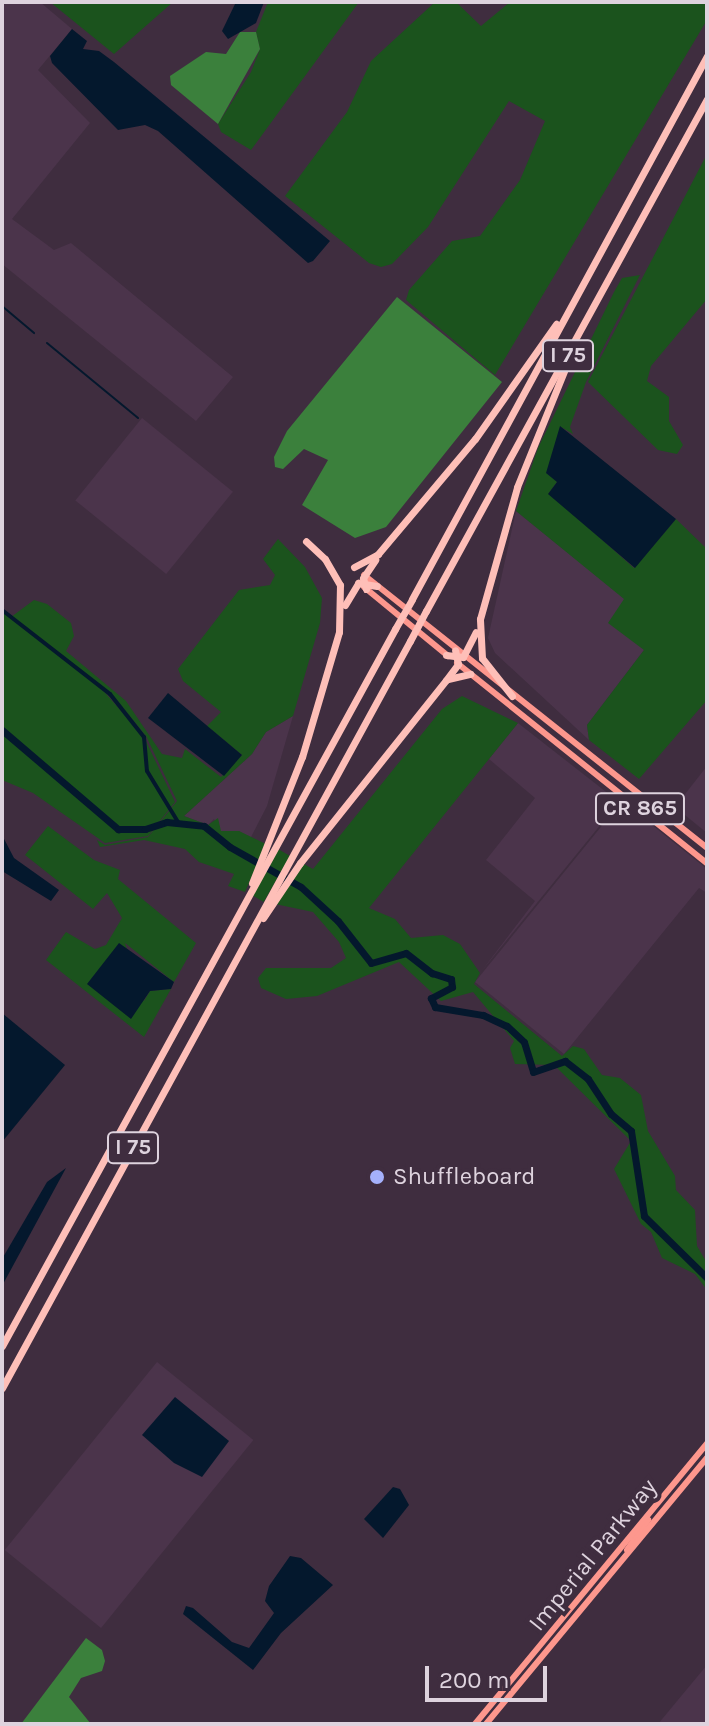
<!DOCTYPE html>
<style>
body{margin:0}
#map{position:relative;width:709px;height:1726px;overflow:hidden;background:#3f2d3f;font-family:Karla,sans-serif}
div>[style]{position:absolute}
.built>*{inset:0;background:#4b344b;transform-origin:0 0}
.green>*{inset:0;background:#1b531d;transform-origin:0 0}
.forest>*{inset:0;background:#3b803c}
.water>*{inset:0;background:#04182d}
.stream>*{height:2px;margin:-1px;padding:0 1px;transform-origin:1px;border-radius:1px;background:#04182d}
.canal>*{height:4px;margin:-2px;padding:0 2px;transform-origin:2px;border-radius:2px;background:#04182d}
.river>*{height:7px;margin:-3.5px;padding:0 3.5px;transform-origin:3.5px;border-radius:3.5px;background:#04182d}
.major>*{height:6px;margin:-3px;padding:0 3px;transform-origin:3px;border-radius:3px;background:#fd978d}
.highway>*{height:7px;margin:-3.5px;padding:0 3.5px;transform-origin:3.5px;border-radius:3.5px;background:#febfb8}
.highway-bridge>*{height:7px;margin:-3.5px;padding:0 3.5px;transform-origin:3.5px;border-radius:3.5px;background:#febfb8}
.dots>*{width:22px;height:22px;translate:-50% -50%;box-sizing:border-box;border:4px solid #3f2d3f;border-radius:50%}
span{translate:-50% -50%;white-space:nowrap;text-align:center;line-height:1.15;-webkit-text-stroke:8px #3f2d3f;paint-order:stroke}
.shield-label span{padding:2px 6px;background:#3f2d3f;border:2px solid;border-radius:6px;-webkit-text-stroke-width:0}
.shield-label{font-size:22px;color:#ded3de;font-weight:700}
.poi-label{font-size:24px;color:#ded3de}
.left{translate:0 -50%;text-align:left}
.street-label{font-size:24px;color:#ded3de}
.frame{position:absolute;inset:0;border:4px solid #ded3de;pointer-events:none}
.scale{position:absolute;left:425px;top:1666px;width:122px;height:36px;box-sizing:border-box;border:4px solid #ded3de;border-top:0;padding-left:10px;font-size:24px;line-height:28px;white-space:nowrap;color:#ded3de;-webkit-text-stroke:6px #3f2d3f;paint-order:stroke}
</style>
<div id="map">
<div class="built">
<i style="clip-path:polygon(2px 2px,40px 2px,72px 29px,38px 70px,90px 123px,12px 219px,54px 250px,71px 243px,233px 377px,196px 421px,2px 264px)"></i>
<i style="left:142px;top:418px;width:117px;height:106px;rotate:39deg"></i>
<i style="clip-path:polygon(516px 511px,625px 599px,644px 650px,587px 725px,589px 740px,495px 653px,488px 638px)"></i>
<i style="clip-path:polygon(293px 716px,267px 806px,250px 839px,239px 831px,220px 831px,214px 819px,208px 825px,184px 816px,252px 754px,266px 732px)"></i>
<i style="clip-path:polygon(518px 723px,619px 802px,480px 973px,535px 901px,486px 860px,535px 798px,489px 759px)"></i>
<i style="clip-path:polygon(707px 766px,707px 833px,675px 807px)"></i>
<i style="clip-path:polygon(622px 801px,707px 869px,707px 893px,699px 888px,564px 1054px,475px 982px)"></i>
<i style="left:157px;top:1362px;width:124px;height:242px;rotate:39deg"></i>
<i style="clip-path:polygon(707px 1665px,707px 1724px,658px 1724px)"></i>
</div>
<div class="green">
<i style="clip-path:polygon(50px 2px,173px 2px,114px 54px)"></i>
<i style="clip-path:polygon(268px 2px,359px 2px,251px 150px,221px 132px,218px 124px,251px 72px,260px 49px,256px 32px)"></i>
<i style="clip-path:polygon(435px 2px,456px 2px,481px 26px,510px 2px,707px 2px,707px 20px,495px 375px,406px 300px,409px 290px,452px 241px,480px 236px,520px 180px,545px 121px,509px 101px,428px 227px,392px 264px,381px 267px,369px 263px,285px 196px,347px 112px,371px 61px)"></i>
<i style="clip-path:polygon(707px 154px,707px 299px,651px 366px,647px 381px,669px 397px,669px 421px,683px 445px,677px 454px,658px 450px,588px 382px)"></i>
<i style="clip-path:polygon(640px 275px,586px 382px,570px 427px,573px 434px,561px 427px,557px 482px,549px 493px,634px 568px,676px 519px,707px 549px,707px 700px,639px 779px,589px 740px,587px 725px,644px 650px,608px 623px,624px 599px,516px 511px,538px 448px,614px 292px,622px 278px)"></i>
<i style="clip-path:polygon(278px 539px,305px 567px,322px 598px,320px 623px,293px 716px,266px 732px,252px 754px,184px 816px,208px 825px,218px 818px,221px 831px,239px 831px,266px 844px,245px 892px,228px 886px,234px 874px,199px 862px,185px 849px,144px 840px,100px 847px,97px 840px,105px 845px,148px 837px,177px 801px,146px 736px,111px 693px,11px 617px,34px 600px,47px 604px,71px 623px,74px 636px,66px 651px,126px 701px,162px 754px,182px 758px,185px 749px,221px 777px,242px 755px,207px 726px,221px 712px,183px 681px,178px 669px,239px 590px,270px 585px,275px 575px,263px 559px)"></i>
<i style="clip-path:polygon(2px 610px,93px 679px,144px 737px,175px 802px,148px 836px,105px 843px,33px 793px,2px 780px)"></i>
<i style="clip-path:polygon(462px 696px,518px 723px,369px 908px,395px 919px,411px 938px,443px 935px,460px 944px,480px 973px,474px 984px,562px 1056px,573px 1046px,584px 1049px,602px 1075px,620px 1078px,641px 1095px,648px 1131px,675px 1176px,676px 1190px,695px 1210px,697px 1246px,707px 1263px,707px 1290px,695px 1274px,662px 1258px,651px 1232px,641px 1224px,614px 1169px,631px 1141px,554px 1065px,515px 1064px,510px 1048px,514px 1041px,473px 992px,441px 1001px,399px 962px,317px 996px,286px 999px,261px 988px,258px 978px,266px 968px,331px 968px,346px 958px,339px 942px,313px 912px,275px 904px,302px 863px,313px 869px,442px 709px)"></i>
<i style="clip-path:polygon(48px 826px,94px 860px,120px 870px,118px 879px,196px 943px,174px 982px,125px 943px,144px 1001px,150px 991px,171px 989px,144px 1037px,46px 960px,66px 932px,95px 949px,106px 945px,122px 918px,107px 893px,93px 909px,25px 855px)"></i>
<i style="left:278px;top:849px;width:14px;height:53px;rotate:30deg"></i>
</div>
<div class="forest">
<i style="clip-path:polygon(240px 32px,256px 32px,260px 49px,218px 124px,171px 85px,170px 76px,206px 52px,226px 54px)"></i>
<i style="clip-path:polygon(397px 297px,502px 382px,386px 527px,355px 538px,302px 505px,328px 460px,304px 449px,283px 469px,275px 467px,274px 457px,287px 431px)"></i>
<i style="clip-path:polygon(86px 1638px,102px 1650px,105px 1661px,102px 1671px,81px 1678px,69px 1697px,91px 1724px,21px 1724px)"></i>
</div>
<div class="water">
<i style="clip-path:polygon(236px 2px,264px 2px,256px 23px,228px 39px,222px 31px)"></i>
<i style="clip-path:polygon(72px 29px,87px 41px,83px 49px,99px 51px,114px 62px,330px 241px,313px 261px,308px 263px,158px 131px,145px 125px,118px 130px,52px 63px,50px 56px)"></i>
<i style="clip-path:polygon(560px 426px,676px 519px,635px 568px,548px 494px,557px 482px,546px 473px)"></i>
<i style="clip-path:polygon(168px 693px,242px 755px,224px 776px,148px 718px)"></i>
<i style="clip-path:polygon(2px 835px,14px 858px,59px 890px,51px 901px,2px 871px)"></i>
<i style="clip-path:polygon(119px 943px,174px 982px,171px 989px,150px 991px,131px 1019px,87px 984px)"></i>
<i style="clip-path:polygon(2px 1013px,65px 1065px,2px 1142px)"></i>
<i style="clip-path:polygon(66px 1168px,2px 1286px,2px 1259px,47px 1182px)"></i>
<i style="clip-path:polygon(175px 1397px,229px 1441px,202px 1477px,174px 1463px,142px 1435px)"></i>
<i style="clip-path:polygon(393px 1487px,400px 1489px,409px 1505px,383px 1538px,364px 1519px)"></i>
<i style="clip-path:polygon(290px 1556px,301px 1558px,333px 1585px,281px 1633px,253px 1670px,183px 1614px,186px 1606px,193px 1608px,232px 1642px,249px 1648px,274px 1613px,265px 1601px,269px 1586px)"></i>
</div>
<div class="stream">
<i style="left:2px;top:306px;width:42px;rotate:40.2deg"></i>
<i style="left:47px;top:343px;width:118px;rotate:39.5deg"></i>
</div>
<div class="canal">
<i style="left:2px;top:610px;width:137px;rotate:37.9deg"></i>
<i style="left:110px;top:694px;width:55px;rotate:51.7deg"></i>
<i style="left:144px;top:737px;width:34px;rotate:85deg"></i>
<i style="left:147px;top:771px;width:60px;rotate:58.7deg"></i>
</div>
<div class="river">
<i style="left:2px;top:730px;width:153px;rotate:40.5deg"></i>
<i style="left:118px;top:829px;width:27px"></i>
<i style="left:145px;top:829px;width:23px;rotate:-18deg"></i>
<i style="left:167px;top:822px;width:37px;rotate:6deg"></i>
<i style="left:204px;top:826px;width:33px;rotate:39deg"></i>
<i style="left:230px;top:847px;width:81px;rotate:29.4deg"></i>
<i style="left:301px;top:887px;width:50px;rotate:42.6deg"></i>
<i style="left:338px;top:921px;width:53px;rotate:51.8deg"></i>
<i style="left:371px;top:963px;width:36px;rotate:-16deg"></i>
<i style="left:406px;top:953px;width:33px;rotate:38deg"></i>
<i style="left:432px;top:973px;width:20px;rotate:18deg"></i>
<i style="left:451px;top:979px;width:8px;rotate:83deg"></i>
<i style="left:452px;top:987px;width:24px;rotate:152deg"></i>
<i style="left:431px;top:998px;width:10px;rotate:66deg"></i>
<i style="left:435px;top:1007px;width:49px;rotate:9.5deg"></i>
<i style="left:483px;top:1015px;width:26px;rotate:25deg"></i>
<i style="left:507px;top:1026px;width:23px;rotate:43deg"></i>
<i style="left:524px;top:1042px;width:31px;rotate:73deg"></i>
<i style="left:533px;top:1072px;width:34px;rotate:-19deg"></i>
<i style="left:565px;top:1061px;width:29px;rotate:38deg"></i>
<i style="left:588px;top:1079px;width:42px;rotate:56.7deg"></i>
<i style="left:611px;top:1114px;width:26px;rotate:40deg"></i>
<i style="left:631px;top:1131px;width:86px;rotate:81.3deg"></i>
<i style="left:644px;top:1216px;width:88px;rotate:44.5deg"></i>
</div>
<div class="major">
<i style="left:364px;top:575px;width:438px;rotate:38.5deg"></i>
<i style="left:364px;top:587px;width:109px;rotate:39.4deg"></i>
<i style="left:457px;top:663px;width:320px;rotate:38.7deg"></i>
<i style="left:627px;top:1550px;width:37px;rotate:-55deg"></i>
<i style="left:475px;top:1724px;width:364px;rotate:-50.4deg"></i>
<i style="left:486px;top:1724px;width:346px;rotate:-50.3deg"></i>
</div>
<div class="highway">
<i style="left:354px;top:567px;width:27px;rotate:-28deg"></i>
<i style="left:378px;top:554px;width:150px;rotate:-49.9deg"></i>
<i style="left:475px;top:439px;width:141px;rotate:-54.8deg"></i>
<i style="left:366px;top:589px;width:11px;rotate:-105deg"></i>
<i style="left:363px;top:578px;width:22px;rotate:-56deg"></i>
<i style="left:412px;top:599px;width:618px;rotate:-61.49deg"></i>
<i style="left:345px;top:605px;width:26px;rotate:-59deg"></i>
<i style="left:358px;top:583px;width:19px;rotate:9deg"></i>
<i style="left:426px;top:611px;width:584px;rotate:-61.24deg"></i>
<i style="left:446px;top:655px;width:17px;rotate:7deg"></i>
<i style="left:463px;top:657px;width:28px;rotate:-63deg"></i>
<i style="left:448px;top:679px;width:23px;rotate:-13deg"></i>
<i style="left:512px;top:696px;width:48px;rotate:-128.3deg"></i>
<i style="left:482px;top:658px;width:39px;rotate:-93deg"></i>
<i style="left:480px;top:619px;width:137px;rotate:-74.3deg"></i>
<i style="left:517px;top:487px;width:125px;rotate:-67.9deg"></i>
<i style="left:252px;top:883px;width:136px;rotate:-68.4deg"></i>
<i style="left:302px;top:757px;width:130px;rotate:-73.5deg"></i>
<i style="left:339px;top:632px;width:47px;rotate:-88.8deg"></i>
<i style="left:340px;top:585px;width:30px;rotate:-120deg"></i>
<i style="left:325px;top:559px;width:26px;rotate:-137deg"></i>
<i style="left:263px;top:918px;width:66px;rotate:-56.1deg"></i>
<i style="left:300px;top:863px;width:234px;rotate:-51.4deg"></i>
<i style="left:446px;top:680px;width:20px;rotate:-53deg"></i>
<i style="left:458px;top:664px;width:14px;rotate:-102deg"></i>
<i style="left:2px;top:1346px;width:818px;rotate:-61.27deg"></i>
<i style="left:2px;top:1388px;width:851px;rotate:-61.36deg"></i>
</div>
<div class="highway-bridge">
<i style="left:395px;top:629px;width:34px;rotate:-60deg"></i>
<i style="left:410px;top:641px;width:34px;rotate:-62deg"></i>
</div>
<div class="dots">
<i style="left:377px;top:1177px;background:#a5b1fc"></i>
</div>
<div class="shield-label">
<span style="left:568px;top:356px">I 75</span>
<span style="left:640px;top:809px">CR 865</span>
<span style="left:133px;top:1148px">I 75</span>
</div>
<div class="poi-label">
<span class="left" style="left:393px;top:1177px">Shuffleboard</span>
</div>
<div class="street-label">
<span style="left:593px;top:1555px;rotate:-51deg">Imperial Parkway</span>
</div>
<div class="frame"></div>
<div class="scale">200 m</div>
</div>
